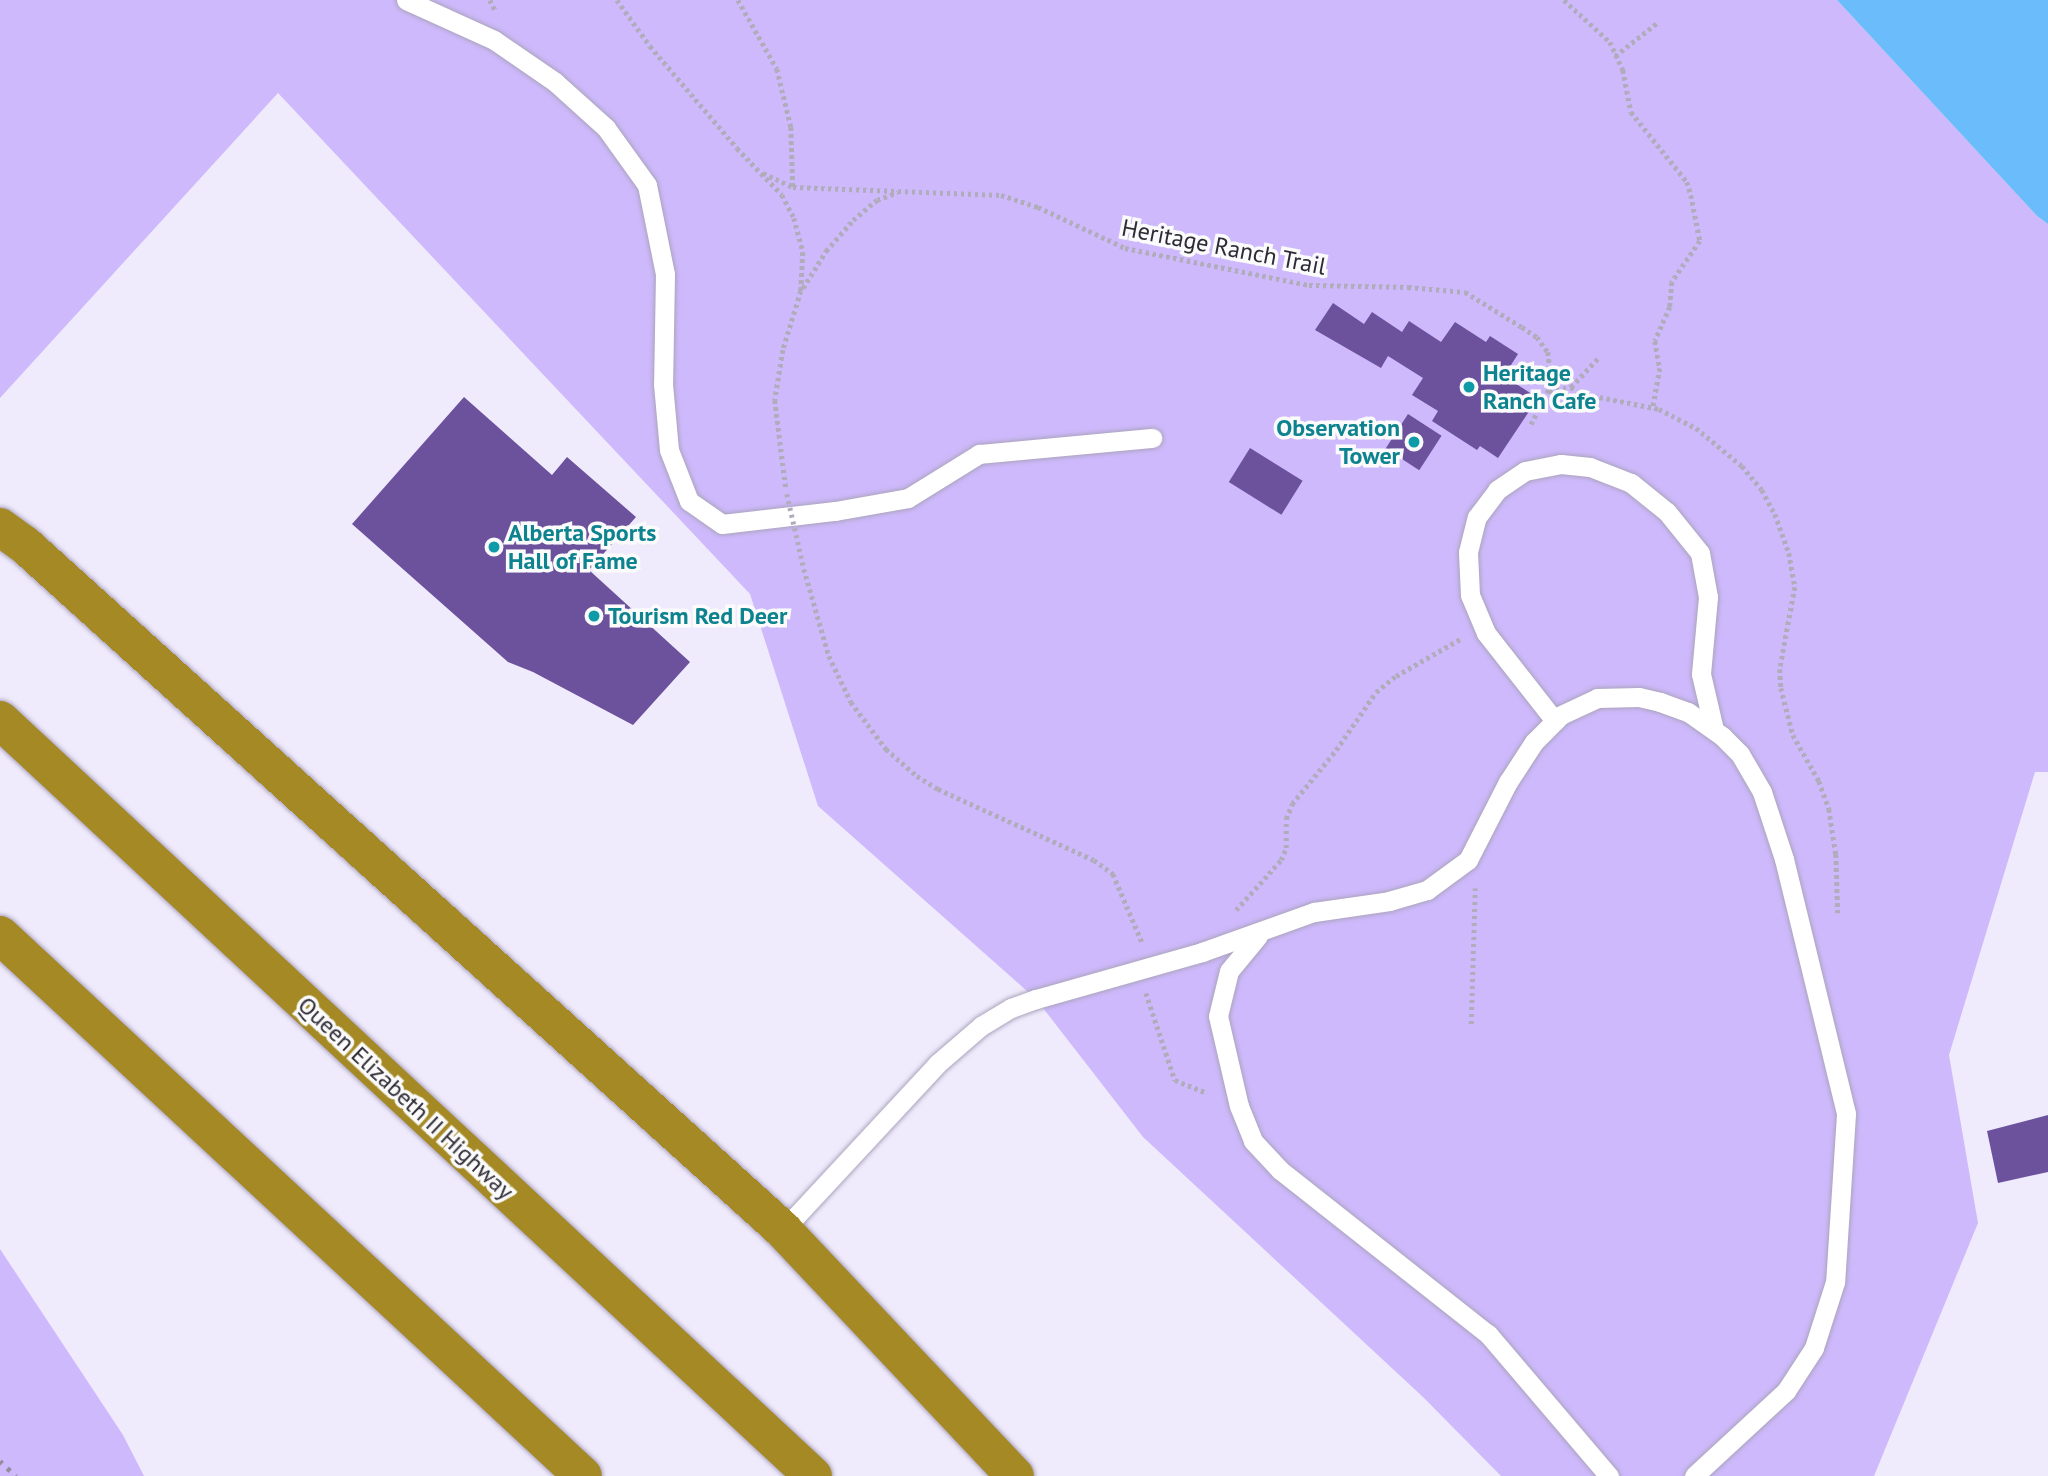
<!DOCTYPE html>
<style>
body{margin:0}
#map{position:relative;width:2048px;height:1476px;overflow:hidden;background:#f0ebfc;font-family:"PT Sans",sans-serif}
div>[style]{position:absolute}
.green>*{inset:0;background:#ceb9fc}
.water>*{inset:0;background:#6abcfb}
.building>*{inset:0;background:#6c519d;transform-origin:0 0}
.path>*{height:4.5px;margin-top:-2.25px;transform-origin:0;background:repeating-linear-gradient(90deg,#b1acbb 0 3.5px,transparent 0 7px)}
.roads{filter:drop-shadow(0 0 2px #aba4be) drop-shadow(0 0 2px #aba4be)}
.service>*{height:19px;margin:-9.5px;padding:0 9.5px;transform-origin:9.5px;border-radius:9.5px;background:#fff}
.motorway>*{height:38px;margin:-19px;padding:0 19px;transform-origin:19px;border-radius:19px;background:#a48924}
.rail>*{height:5px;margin-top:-2.5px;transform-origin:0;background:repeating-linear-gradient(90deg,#928e9b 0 3.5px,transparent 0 10.5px)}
.path-bridge>*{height:4.5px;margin-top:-2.25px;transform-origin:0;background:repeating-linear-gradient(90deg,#b1acbb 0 3.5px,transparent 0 7px)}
.dots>*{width:19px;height:19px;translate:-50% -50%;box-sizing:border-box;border:4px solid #fbfbfb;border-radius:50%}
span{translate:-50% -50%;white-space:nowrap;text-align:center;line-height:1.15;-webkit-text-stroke:7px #fbfbfb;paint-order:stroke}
.street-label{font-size:24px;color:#2e2b35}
.culture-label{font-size:24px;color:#0d838f;font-weight:700}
.left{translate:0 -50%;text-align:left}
.right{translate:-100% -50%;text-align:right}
</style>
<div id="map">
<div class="green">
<i style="clip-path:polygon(0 0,1837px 0,2037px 216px,2048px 224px,2048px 772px,2035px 772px,1949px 1055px,1978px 1223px,1874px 1476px,1501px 1476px,1423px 1397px,1143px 1137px,1036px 999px,818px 806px,750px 594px,278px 93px,0 398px)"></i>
<i style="clip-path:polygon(0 1249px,123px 1435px,144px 1476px,0 1476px)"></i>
</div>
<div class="water">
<i style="clip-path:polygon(1837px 0,2048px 0,2048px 224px,2037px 216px)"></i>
</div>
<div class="building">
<i style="clip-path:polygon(1333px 303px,1364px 324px,1372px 312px,1402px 332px,1409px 321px,1441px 342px,1455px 322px,1486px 342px,1490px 336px,1518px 354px,1504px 376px,1538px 398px,1498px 458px,1480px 446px,1477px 450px,1432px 421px,1438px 411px,1412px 395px,1423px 378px,1388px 356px,1381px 368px,1315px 330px)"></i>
<i style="clip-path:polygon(464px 397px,552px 475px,567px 457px,636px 517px,589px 570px,690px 662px,633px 725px,533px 672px,508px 662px,352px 524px)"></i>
<i style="left:1408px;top:414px;width:40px;height:41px;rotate:33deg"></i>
<i style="left:1250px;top:448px;width:62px;height:40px;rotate:32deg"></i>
<i style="clip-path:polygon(2048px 1115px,2048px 1172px,1998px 1183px,1987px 1131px)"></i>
</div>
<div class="path">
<i style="left:490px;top:0;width:11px;rotate:63deg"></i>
<i style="left:617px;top:0;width:57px;rotate:54.3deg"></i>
<i style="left:650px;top:46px;width:134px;rotate:49.5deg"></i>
<i style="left:737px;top:148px;width:65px;rotate:46.2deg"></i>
<i style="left:782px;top:195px;width:26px;rotate:62deg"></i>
<i style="left:794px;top:218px;width:35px;rotate:75deg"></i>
<i style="left:803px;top:252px;width:39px;rotate:93deg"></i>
<i style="left:801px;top:291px;width:62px;rotate:107deg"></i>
<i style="left:783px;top:350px;width:51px;rotate:99.1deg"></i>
<i style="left:775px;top:400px;width:90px;rotate:83deg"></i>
<i style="left:738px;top:0;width:79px;rotate:60.5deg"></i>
<i style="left:777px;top:69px;width:60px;rotate:76.4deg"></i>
<i style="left:791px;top:127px;width:60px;rotate:88.1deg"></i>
<i style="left:1564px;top:0;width:62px;rotate:42.4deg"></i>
<i style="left:1610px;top:42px;width:31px;rotate:65deg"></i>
<i style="left:1623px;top:70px;width:43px;rotate:79.2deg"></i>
<i style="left:1631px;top:112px;width:90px;rotate:51.3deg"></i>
<i style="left:1687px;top:182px;width:14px;rotate:73deg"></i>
<i style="left:1691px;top:195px;width:47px;rotate:78.9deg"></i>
<i style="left:1700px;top:241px;width:50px;rotate:124.3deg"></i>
<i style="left:1672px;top:282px;width:25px;rotate:95deg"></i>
<i style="left:1670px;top:307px;width:37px;rotate:114deg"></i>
<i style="left:1655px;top:341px;width:27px;rotate:80deg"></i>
<i style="left:1660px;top:368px;width:40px;rotate:100deg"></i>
<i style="left:1615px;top:56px;width:55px;rotate:-38.3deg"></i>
<i style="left:763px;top:173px;width:33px;rotate:25deg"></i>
<i style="left:793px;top:187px;width:208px;rotate:2.2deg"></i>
<i style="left:1001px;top:195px;width:39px;rotate:18deg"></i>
<i style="left:1038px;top:207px;width:96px;rotate:25.2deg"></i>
<i style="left:1125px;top:248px;width:188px;rotate:11.4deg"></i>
<i style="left:1309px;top:285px;width:99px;rotate:1.2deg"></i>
<i style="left:1408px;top:287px;width:57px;rotate:5deg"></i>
<i style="left:1465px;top:292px;width:67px;rotate:31.6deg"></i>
<i style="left:1522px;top:327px;width:18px;rotate:34deg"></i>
<i style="left:1537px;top:337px;width:19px;rotate:54deg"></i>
<i style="left:1548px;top:352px;width:32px;rotate:83deg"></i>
<i style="left:1552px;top:384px;width:46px;rotate:117.1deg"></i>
<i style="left:803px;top:288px;width:44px;rotate:-58.1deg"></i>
<i style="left:826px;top:251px;width:41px;rotate:-48.9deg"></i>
<i style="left:853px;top:220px;width:31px;rotate:-40deg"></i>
<i style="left:877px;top:200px;width:22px;rotate:-21deg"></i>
<i style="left:1571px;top:387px;width:10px;rotate:37deg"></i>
<i style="left:1579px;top:393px;width:82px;rotate:11.3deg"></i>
<i style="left:1659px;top:409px;width:42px;rotate:27.2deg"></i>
<i style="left:1696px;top:428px;width:60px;rotate:39.6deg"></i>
<i style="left:1742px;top:466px;width:31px;rotate:50deg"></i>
<i style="left:1762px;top:490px;width:27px;rotate:62deg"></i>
<i style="left:1775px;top:514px;width:41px;rotate:70.3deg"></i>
<i style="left:1789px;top:553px;width:35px;rotate:80deg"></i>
<i style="left:1795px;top:587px;width:83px;rotate:100.4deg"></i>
<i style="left:1780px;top:669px;width:19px;rotate:87deg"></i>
<i style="left:1781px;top:688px;width:49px;rotate:75.7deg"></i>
<i style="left:1793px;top:735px;width:53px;rotate:60.5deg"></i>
<i style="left:1819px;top:781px;width:30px;rotate:70deg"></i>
<i style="left:1829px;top:809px;width:46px;rotate:81.2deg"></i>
<i style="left:1836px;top:854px;width:59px;rotate:88.1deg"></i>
<i style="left:1549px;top:391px;width:22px;rotate:-10deg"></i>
<i style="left:1571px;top:387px;width:42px;rotate:-46.9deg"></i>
<i style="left:804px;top:569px;width:91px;rotate:74deg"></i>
<i style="left:829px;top:656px;width:51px;rotate:64.4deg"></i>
<i style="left:851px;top:702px;width:59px;rotate:53.3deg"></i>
<i style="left:886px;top:749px;width:41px;rotate:41.1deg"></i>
<i style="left:917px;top:776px;width:25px;rotate:32deg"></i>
<i style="left:938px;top:789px;width:171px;rotate:24.5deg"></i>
<i style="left:1094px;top:860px;width:24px;rotate:36deg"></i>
<i style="left:1113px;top:874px;width:74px;rotate:66.9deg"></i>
<i style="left:1236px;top:910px;width:67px;rotate:-48deg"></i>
<i style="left:1281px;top:860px;width:13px;rotate:-67deg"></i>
<i style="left:1286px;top:848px;width:29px;rotate:-90deg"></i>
<i style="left:1286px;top:819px;width:16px;rotate:-68deg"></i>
<i style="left:1292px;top:804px;width:70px;rotate:-50.8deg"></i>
<i style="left:1336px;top:750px;width:70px;rotate:-55.4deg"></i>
<i style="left:1376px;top:692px;width:26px;rotate:-39deg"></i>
<i style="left:1396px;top:676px;width:74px;rotate:-30deg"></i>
<i style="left:1146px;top:993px;width:92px;rotate:71.6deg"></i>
<i style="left:1175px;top:1080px;width:35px;rotate:22deg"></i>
<i style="left:1471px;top:1024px;width:136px;rotate:-88.3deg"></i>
</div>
<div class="roads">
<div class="service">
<i style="left:406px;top:0;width:97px;rotate:24.4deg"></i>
<i style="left:494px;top:40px;width:74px;rotate:34.5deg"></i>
<i style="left:555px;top:82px;width:69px;rotate:42deg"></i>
<i style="left:606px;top:128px;width:70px;rotate:54.3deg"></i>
<i style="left:647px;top:185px;width:91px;rotate:78.6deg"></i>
<i style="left:665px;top:274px;width:110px;rotate:91deg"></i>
<i style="left:663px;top:384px;width:66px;rotate:84.8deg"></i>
<i style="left:669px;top:450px;width:55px;rotate:68.6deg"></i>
<i style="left:689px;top:501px;width:40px;rotate:34.9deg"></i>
<i style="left:722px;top:524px;width:114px;rotate:-6.6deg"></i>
<i style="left:835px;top:511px;width:74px;rotate:-10.1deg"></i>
<i style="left:908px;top:498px;width:84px;rotate:-31.8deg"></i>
<i style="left:979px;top:454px;width:174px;rotate:-5.3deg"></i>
<i style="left:1555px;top:721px;width:112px;rotate:-128.1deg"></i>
<i style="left:1486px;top:633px;width:41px;rotate:-112.8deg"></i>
<i style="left:1470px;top:595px;width:43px;rotate:-92.7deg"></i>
<i style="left:1468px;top:552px;width:36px;rotate:-76deg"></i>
<i style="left:1477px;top:517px;width:34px;rotate:-53deg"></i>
<i style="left:1497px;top:490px;width:34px;rotate:-34deg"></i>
<i style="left:1525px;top:471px;width:37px;rotate:-11deg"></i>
<i style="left:1561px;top:464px;width:29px;rotate:6deg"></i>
<i style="left:1590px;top:467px;width:44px;rotate:21.3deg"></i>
<i style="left:1631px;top:483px;width:46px;rotate:38.9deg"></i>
<i style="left:1667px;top:512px;width:53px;rotate:51.2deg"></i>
<i style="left:1700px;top:553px;width:45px;rotate:79.7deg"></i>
<i style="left:1708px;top:597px;width:77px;rotate:95.2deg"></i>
<i style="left:1701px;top:674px;width:57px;rotate:76.9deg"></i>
<i style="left:1258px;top:936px;width:45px;rotate:129.6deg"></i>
<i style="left:1229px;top:971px;width:46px;rotate:103.7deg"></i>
<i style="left:1218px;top:1016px;width:92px;rotate:76.9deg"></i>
<i style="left:1239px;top:1106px;width:38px;rotate:68deg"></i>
<i style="left:1253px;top:1141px;width:40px;rotate:47deg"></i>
<i style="left:1280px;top:1170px;width:265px;rotate:38.3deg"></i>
<i style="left:1488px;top:1334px;width:187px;rotate:49.6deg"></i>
<i style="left:783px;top:1230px;width:226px;rotate:-47.1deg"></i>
<i style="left:937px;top:1064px;width:58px;rotate:-40.8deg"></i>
<i style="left:981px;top:1026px;width:35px;rotate:-31deg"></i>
<i style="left:1011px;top:1008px;width:27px;rotate:-20deg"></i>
<i style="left:1036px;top:999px;width:173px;rotate:-15.8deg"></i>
<i style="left:1202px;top:952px;width:119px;rotate:-19.7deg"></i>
<i style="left:1314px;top:912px;width:76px;rotate:-8.3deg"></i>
<i style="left:1389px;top:901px;width:40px;rotate:-16deg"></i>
<i style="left:1427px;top:890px;width:51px;rotate:-36.2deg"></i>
<i style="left:1468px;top:860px;width:88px;rotate:-62.9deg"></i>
<i style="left:1508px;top:782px;width:48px;rotate:-57deg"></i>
<i style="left:1534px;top:742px;width:38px;rotate:-45deg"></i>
<i style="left:1561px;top:715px;width:40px;rotate:-25deg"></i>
<i style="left:1597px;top:698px;width:42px;rotate:-1.4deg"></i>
<i style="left:1639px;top:697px;width:22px;rotate:13deg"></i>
<i style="left:1660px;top:702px;width:30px;rotate:20deg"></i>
<i style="left:1688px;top:712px;width:42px;rotate:35.2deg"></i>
<i style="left:1722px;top:736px;width:25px;rotate:45deg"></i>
<i style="left:1740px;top:754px;width:44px;rotate:59.9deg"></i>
<i style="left:1762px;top:792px;width:71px;rotate:71.8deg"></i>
<i style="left:1784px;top:859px;width:262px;rotate:76.3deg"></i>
<i style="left:1846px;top:1114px;width:168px;rotate:93.7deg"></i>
<i style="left:1835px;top:1282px;width:69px;rotate:107.7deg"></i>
<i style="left:1814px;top:1348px;width:51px;rotate:123.1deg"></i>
<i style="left:1786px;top:1391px;width:125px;rotate:137.3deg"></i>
</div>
<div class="motorway">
<i style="left:0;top:527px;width:31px;rotate:36deg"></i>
<i style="left:25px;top:545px;width:1022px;rotate:42.1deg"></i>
<i style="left:783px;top:1230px;width:338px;rotate:46.7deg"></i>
<i style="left:0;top:720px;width:1110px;rotate:42.92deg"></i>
<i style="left:0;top:935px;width:795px;rotate:42.86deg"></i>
</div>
</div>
<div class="rail">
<i style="left:0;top:1461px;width:22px;rotate:43deg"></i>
</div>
<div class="path-bridge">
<i style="left:787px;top:494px;width:77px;rotate:77.2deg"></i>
</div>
<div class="dots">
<i style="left:1469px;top:387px;background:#0f9aa8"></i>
<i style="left:1414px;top:442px;background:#0f9aa8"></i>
<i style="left:494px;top:547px;background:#0f9aa8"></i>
<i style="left:594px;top:616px;background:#0f9aa8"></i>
</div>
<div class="street-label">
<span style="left:1224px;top:247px;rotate:11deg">Heritage Ranch Trail</span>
<span style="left:406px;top:1098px;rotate:43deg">Queen Elizabeth II Highway</span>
</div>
<div class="culture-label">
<span class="left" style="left:1483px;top:387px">Heritage<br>Ranch Cafe</span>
<span class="right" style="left:1400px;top:442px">Observation<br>Tower</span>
<span class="left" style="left:508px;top:547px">Alberta Sports<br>Hall of Fame</span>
<span class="left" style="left:608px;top:616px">Tourism Red Deer</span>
</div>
</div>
